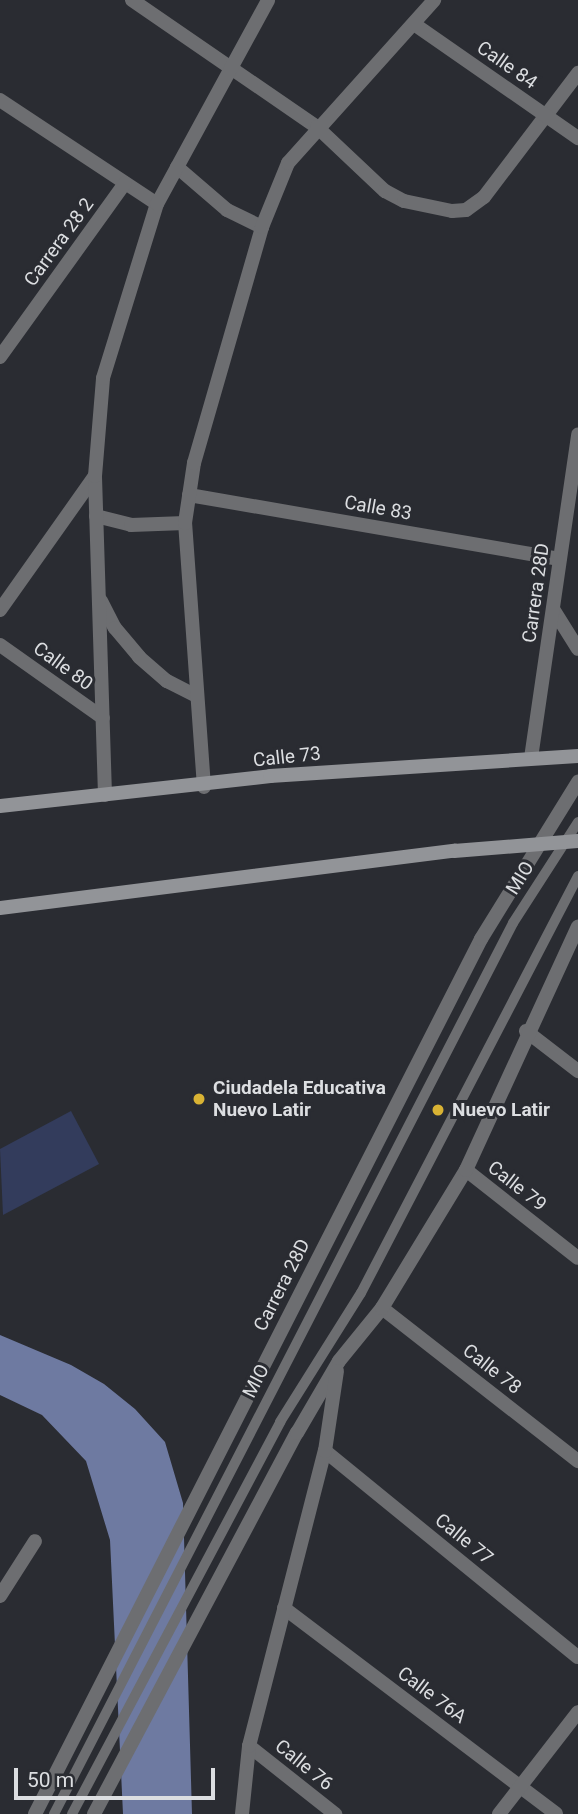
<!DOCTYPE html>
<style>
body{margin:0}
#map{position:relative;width:578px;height:1814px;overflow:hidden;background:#2a2c32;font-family:Roboto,sans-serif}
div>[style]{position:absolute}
.green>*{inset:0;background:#333c5c}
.water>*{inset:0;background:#6e7aa1}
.service>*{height:10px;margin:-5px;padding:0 5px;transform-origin:5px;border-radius:5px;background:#6d6e71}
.minor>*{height:14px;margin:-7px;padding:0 7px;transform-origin:7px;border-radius:7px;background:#6d6e71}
.tertiary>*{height:14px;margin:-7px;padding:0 7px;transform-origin:7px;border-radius:7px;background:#6d6e71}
.secondary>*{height:14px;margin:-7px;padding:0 7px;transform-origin:7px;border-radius:7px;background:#929498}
.dots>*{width:19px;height:19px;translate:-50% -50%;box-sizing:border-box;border:4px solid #2a2c32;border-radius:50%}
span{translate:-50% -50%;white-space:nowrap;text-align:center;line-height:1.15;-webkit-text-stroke:6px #2a2c32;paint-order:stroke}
.street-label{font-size:19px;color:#dcdee1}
.poi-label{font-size:19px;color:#dcdee1;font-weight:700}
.left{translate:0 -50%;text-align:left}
.scale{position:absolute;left:14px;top:1768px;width:201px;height:32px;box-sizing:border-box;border:4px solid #dcdee1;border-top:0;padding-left:9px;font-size:21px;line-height:24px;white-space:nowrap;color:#dcdee1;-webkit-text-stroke:5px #2a2c32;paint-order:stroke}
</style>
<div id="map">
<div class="green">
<i style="clip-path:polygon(71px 1111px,99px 1164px,3px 1215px,0 1149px)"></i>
</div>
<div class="water">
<i style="clip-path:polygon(0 1335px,71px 1365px,104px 1384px,135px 1409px,165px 1442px,183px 1503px,192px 1814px,123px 1814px,110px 1540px,86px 1461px,42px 1415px,0 1395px)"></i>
</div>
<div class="service">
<i style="left:54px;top:1814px;width:1002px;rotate:-62.74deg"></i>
<i style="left:513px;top:923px;width:120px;rotate:-57.2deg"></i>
<i style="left:72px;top:1814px;width:444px;rotate:-62deg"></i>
<i style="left:280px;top:1422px;width:152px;rotate:-57.9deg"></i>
<i style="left:361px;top:1293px;width:470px;rotate:-62.5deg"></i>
</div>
<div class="minor">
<i style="left:132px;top:0;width:224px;rotate:34.5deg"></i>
<i style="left:317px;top:127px;width:93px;rotate:43.3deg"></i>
<i style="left:385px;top:191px;width:21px;rotate:28deg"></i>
<i style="left:404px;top:201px;width:49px;rotate:11.8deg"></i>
<i style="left:452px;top:211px;width:14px;rotate:-4deg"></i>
<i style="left:466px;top:210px;width:22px;rotate:-36deg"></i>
<i style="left:484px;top:197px;width:156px;rotate:-52.8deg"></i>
<i style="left:414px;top:24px;width:200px;rotate:34.8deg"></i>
<i style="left:0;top:100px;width:188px;rotate:33.5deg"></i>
<i style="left:177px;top:167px;width:66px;rotate:40.7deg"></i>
<i style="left:227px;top:210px;width:39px;rotate:26deg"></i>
<i style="left:0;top:357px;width:214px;rotate:-54.3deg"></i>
<i style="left:189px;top:495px;width:376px;rotate:9.8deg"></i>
<i style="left:96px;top:516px;width:36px;rotate:14deg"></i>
<i style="left:131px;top:525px;width:54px;rotate:-2.1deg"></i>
<i style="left:101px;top:601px;width:30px;rotate:63deg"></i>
<i style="left:115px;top:628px;width:38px;rotate:50deg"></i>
<i style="left:139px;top:657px;width:37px;rotate:41deg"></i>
<i style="left:167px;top:681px;width:30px;rotate:27deg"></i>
<i style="left:553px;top:609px;width:47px;rotate:58deg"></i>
<i style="left:0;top:610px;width:164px;rotate:-54.7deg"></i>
<i style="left:0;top:645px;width:126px;rotate:35.3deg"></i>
<i style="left:531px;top:758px;width:327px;rotate:-81.7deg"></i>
<i style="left:204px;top:787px;width:265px;rotate:-94.1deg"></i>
<i style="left:185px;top:523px;width:61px;rotate:-81.5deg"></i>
<i style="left:194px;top:463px;width:246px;rotate:-73.9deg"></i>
<i style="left:262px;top:227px;width:69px;rotate:-67.9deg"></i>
<i style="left:288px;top:163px;width:219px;rotate:-48.1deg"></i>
<i style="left:105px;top:795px;width:319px;rotate:-91.8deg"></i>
<i style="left:95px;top:476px;width:98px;rotate:-85.3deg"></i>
<i style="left:103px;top:378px;width:182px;rotate:-72.8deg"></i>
<i style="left:157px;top:204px;width:232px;rotate:-61.4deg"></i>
<i style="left:526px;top:1031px;width:66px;rotate:37.6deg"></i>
<i style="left:466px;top:1170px;width:142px;rotate:38.2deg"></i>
<i style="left:382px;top:1308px;width:249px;rotate:38deg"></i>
<i style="left:325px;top:1451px;width:326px;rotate:39.2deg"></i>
<i style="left:0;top:1596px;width:65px;rotate:-57.5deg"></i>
<i style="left:284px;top:1608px;width:341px;rotate:37.1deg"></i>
<i style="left:249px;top:1746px;width:110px;rotate:38.3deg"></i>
<i style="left:499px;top:1814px;width:129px;rotate:-52.2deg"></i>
</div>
<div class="tertiary">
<i style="left:35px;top:1814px;width:982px;rotate:-62.99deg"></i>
<i style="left:481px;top:939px;width:185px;rotate:-58.3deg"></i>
<i style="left:94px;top:1814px;width:432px;rotate:-62deg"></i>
<i style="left:297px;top:1433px;width:83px;rotate:-59.7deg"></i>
<i style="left:339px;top:1361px;width:68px;rotate:-50.9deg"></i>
<i style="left:382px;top:1308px;width:162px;rotate:-58.7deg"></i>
<i style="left:466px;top:1170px;width:268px;rotate:-65.3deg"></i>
<i style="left:242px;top:1814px;width:68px;rotate:-84.1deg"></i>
<i style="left:249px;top:1746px;width:305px;rotate:-75.6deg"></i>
<i style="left:325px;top:1451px;width:81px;rotate:-81.5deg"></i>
</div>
<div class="secondary">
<i style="left:0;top:806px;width:272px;rotate:-6.3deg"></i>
<i style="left:270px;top:776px;width:309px;rotate:-3.7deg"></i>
<i style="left:0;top:908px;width:458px;rotate:-7.2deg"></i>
<i style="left:454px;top:851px;width:124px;rotate:-4.6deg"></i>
</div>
<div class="dots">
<i style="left:199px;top:1099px;background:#d9b334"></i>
<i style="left:438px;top:1110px;background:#d9b334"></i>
</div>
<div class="street-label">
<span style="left:507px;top:65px;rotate:35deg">Calle 84</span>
<span style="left:59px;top:242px;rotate:-54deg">Carrera 28 2</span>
<span style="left:378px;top:508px;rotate:10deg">Calle 83</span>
<span style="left:536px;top:593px;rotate:-82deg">Carrera 28D</span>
<span style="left:63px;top:666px;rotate:36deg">Calle 80</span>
<span style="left:287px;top:757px;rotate:-6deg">Calle 73</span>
<span style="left:520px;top:878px;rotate:-58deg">MIO</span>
<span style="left:517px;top:1186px;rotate:38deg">Calle 79</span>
<span style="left:282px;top:1285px;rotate:-63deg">Carrera 28D</span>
<span style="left:492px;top:1369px;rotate:38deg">Calle 78</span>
<span style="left:256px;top:1381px;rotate:-63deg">MIO</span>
<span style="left:464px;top:1539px;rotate:39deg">Calle 77</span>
<span style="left:432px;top:1695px;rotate:37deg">Calle 76A</span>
<span style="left:304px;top:1765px;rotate:39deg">Calle 76</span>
</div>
<div class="poi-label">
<span class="left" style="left:213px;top:1099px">Ciudadela Educativa<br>Nuevo Latir</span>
<span class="left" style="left:452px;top:1110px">Nuevo Latir</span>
</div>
<div class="scale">50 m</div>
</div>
